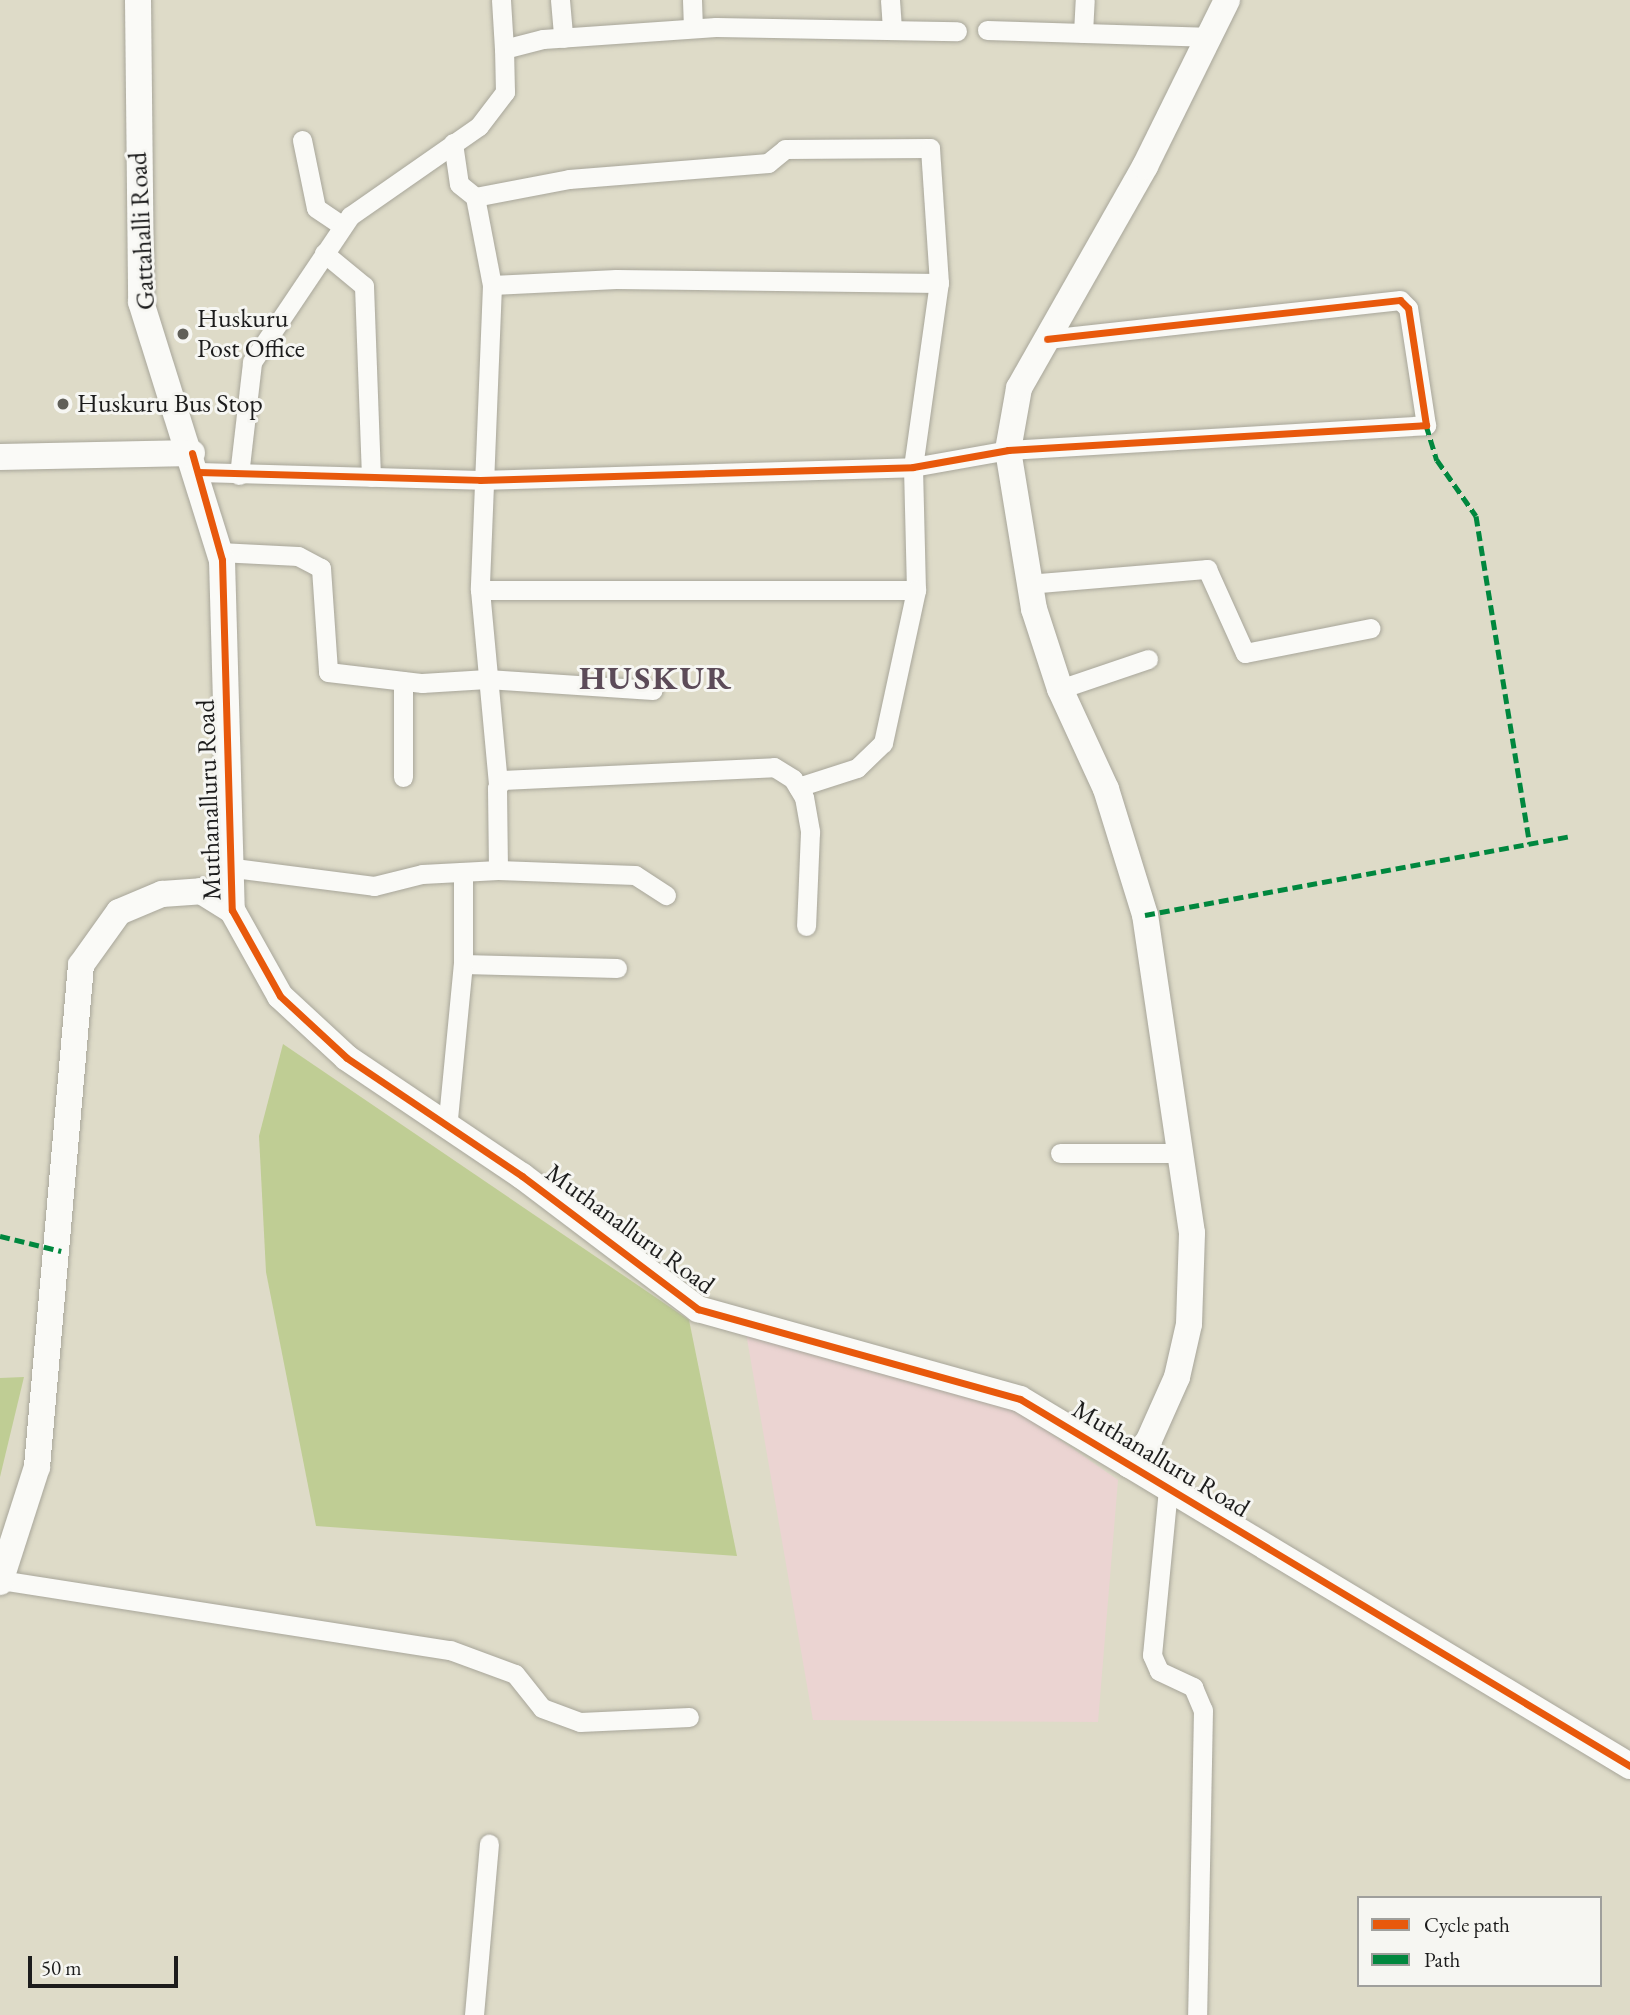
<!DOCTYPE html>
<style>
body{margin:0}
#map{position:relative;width:1630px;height:2015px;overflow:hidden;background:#dedbc8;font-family:"EB Garamond",serif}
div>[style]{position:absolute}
.built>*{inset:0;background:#ebd4d2}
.green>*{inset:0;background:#bfcd94}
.roads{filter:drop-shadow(0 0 2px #a8a69a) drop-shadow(0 0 2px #a8a69a)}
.street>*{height:19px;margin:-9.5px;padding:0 9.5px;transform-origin:9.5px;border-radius:9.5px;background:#fafaf7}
.secondary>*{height:26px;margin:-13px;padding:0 13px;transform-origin:13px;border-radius:13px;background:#fafaf7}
.quiet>*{height:5px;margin-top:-2.5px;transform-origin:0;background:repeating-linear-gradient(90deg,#00873e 0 10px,transparent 0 15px)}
.cycleway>*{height:7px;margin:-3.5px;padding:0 3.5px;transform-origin:3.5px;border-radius:3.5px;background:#e8590c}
.dots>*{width:19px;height:19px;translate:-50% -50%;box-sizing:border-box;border:4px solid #f6f6f2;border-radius:50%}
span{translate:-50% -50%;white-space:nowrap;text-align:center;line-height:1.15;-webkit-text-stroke:6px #f6f6f2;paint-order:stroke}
.street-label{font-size:26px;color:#1c1c1c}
.poi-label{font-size:26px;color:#1c1c1c}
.left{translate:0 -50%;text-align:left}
.district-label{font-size:33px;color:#5c4b58;font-weight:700;letter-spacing:2px}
.legend{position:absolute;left:1357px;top:1896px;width:245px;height:91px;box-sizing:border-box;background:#f6f6f2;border:2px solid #9f9f9c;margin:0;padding:9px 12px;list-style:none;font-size:21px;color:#1c1c1c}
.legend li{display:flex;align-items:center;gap:14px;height:35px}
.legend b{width:35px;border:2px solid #9f9f9c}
.scale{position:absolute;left:28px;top:1956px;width:150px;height:32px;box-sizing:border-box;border:4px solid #1c1c1c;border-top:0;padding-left:9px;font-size:21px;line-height:24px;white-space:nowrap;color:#1c1c1c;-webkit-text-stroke:5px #f6f6f2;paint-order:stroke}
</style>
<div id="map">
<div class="built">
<i style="clip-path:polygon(746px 1333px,1017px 1410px,1118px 1480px,1098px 1722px,813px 1720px)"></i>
</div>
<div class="green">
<i style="clip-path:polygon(283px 1044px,689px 1320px,737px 1556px,316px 1526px,266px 1272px,259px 1136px)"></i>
<i style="clip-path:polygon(24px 1377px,0 1477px,0 1378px)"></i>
</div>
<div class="roads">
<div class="street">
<i style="left:501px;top:0;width:49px;rotate:86.5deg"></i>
<i style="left:560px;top:0;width:38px;rotate:85deg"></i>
<i style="left:692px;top:0;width:28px;rotate:88deg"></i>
<i style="left:890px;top:0;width:29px;rotate:86deg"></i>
<i style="left:987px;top:30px;width:218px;rotate:1.8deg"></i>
<i style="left:1083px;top:33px;width:33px;rotate:-87deg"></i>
<i style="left:302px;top:140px;width:69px;rotate:78.4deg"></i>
<i style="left:316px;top:208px;width:32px;rotate:34deg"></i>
<i style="left:453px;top:143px;width:41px;rotate:81.7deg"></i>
<i style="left:459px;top:184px;width:21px;rotate:39deg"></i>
<i style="left:475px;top:197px;width:96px;rotate:-10.8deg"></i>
<i style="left:569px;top:179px;width:200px;rotate:-4.6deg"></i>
<i style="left:768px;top:163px;width:22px;rotate:-39deg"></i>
<i style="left:785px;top:149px;width:145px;rotate:-0.4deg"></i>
<i style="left:930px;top:148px;width:135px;rotate:86.2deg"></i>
<i style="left:475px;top:197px;width:90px;rotate:79.1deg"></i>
<i style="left:324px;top:253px;width:52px;rotate:39.5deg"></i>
<i style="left:364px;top:286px;width:191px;rotate:87.9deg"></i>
<i style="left:198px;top:472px;width:282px;rotate:1.6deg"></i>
<i style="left:480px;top:480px;width:433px;rotate:-1.7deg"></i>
<i style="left:913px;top:467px;width:97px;rotate:-10.1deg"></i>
<i style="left:1008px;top:450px;width:419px;rotate:-3.4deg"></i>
<i style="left:1426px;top:425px;width:118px;rotate:-98.7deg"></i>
<i style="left:1408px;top:308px;width:11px;rotate:-135deg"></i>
<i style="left:1400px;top:300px;width:355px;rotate:173.7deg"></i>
<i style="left:239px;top:475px;width:114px;rotate:-83.4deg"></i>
<i style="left:252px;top:362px;width:176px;rotate:-56.1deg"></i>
<i style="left:350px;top:216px;width:157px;rotate:-34.9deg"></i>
<i style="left:479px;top:126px;width:43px;rotate:-52.6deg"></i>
<i style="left:505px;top:92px;width:43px;rotate:-91.3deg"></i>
<i style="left:504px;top:49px;width:40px;rotate:-14.4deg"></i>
<i style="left:543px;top:39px;width:173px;rotate:-4deg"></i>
<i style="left:716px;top:27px;width:241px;rotate:1deg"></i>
<i style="left:219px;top:552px;width:79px;rotate:2.9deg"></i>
<i style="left:298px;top:556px;width:26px;rotate:28deg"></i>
<i style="left:321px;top:568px;width:104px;rotate:86.1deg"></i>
<i style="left:328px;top:672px;width:95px;rotate:6.7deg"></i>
<i style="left:422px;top:683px;width:65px;rotate:-3.5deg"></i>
<i style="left:487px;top:679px;width:166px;rotate:3.8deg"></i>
<i style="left:1028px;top:584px;width:180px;rotate:-4.8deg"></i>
<i style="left:1207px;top:569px;width:92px;rotate:65.7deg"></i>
<i style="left:1245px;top:653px;width:128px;rotate:-11.2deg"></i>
<i style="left:480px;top:590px;width:436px"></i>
<i style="left:916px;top:590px;width:123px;rotate:-91.4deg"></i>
<i style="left:913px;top:467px;width:186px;rotate:-82deg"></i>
<i style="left:939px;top:283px;width:323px;rotate:-179.3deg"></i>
<i style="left:616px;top:279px;width:124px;rotate:177.2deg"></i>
<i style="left:492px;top:285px;width:305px;rotate:92.3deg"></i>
<i style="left:480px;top:590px;width:194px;rotate:84.7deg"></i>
<i style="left:1060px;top:689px;width:93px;rotate:-18.8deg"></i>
<i style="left:403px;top:777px;width:96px;rotate:-90deg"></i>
<i style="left:798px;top:787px;width:62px;rotate:-17.9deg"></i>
<i style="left:857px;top:768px;width:36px;rotate:-44deg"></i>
<i style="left:883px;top:743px;width:157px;rotate:-77.8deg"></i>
<i style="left:234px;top:868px;width:141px;rotate:7.3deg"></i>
<i style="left:374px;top:886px;width:49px;rotate:-14deg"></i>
<i style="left:422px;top:874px;width:76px;rotate:-3deg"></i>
<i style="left:498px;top:870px;width:137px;rotate:2.1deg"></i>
<i style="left:635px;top:875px;width:37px;rotate:33deg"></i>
<i style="left:498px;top:870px;width:82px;rotate:-90.7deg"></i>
<i style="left:497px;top:788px;width:9px;rotate:-58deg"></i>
<i style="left:502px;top:780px;width:272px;rotate:-2.7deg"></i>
<i style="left:774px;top:767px;width:22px;rotate:32deg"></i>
<i style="left:793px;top:779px;width:21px;rotate:59deg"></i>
<i style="left:804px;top:797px;width:36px;rotate:80deg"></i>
<i style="left:810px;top:832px;width:94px;rotate:92.4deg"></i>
<i style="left:463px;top:964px;width:154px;rotate:1.5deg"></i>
<i style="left:447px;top:1129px;width:166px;rotate:-84.5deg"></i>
<i style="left:463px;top:964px;width:91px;rotate:-90deg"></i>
<i style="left:1060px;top:1153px;width:121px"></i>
<i style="left:1168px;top:1489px;width:167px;rotate:95.5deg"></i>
<i style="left:1152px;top:1655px;width:17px;rotate:66deg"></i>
<i style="left:1159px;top:1671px;width:38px;rotate:25deg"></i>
<i style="left:1193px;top:1687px;width:25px;rotate:67deg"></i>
<i style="left:1203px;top:1710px;width:305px;rotate:91.1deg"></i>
<i style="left:1px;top:1580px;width:454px;rotate:8.9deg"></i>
<i style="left:450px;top:1650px;width:69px;rotate:20.3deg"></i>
<i style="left:515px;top:1674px;width:43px;rotate:51.5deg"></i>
<i style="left:542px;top:1708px;width:40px;rotate:20.2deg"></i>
<i style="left:580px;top:1722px;width:109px;rotate:-2.6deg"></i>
<i style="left:474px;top:2015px;width:172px;rotate:-85deg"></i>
</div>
<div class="secondary">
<i style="left:138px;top:0;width:302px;rotate:89.4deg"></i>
<i style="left:141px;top:302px;width:270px;rotate:72.6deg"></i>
<i style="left:222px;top:560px;width:350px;rotate:88.4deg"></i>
<i style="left:232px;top:910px;width:98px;rotate:60.8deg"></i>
<i style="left:280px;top:996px;width:91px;rotate:42.8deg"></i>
<i style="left:347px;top:1058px;width:211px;rotate:34deg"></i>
<i style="left:522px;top:1176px;width:221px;rotate:37.1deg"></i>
<i style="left:698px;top:1309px;width:334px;rotate:15.6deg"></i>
<i style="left:1020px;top:1399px;width:712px;rotate:31.03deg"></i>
<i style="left:0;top:457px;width:192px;rotate:-1.2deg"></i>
<i style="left:1129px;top:1465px;width:32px;rotate:-51deg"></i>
<i style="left:1149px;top:1440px;width:69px;rotate:-66deg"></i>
<i style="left:1177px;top:1377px;width:54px;rotate:-77.2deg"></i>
<i style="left:1189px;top:1324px;width:91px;rotate:-88.1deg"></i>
<i style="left:1192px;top:1233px;width:321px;rotate:-98.4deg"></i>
<i style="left:1145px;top:915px;width:132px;rotate:-107.2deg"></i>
<i style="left:1106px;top:789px;width:110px;rotate:-114.7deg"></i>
<i style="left:1060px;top:689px;width:84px;rotate:-108deg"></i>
<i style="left:1034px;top:609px;width:161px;rotate:-99.3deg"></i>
<i style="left:1008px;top:450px;width:63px;rotate:-79.9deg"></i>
<i style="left:1019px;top:388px;width:255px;rotate:-60.4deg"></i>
<i style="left:1145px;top:166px;width:185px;rotate:-63.7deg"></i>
<i style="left:0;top:1582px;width:121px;rotate:-72.2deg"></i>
<i style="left:37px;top:1467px;width:504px;rotate:-84.99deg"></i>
<i style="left:81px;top:965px;width:65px;rotate:-54.4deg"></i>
<i style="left:119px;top:912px;width:47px;rotate:-22.7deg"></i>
<i style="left:162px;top:894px;width:39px;rotate:-4deg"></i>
<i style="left:201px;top:891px;width:36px;rotate:32deg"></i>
</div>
</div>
<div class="quiet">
<i style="left:1426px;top:425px;width:37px;rotate:73deg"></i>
<i style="left:1437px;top:460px;width:68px;rotate:55.1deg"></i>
<i style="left:1476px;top:516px;width:332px;rotate:80.7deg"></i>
<i style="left:1145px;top:915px;width:434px;rotate:-10.5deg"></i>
<i style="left:0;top:1236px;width:63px;rotate:13.8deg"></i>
</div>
<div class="cycleway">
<i style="left:192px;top:453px;width:111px;rotate:74.3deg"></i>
<i style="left:222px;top:560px;width:350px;rotate:88.4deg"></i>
<i style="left:232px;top:910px;width:98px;rotate:60.8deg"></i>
<i style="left:280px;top:996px;width:91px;rotate:42.8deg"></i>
<i style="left:347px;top:1058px;width:211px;rotate:34deg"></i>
<i style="left:522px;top:1176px;width:221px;rotate:37.1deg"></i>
<i style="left:698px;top:1309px;width:334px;rotate:15.6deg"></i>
<i style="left:1020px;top:1399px;width:712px;rotate:31.03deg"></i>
<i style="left:198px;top:472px;width:282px;rotate:1.6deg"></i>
<i style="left:480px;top:480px;width:433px;rotate:-1.7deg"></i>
<i style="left:913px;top:467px;width:97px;rotate:-10.1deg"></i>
<i style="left:1008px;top:450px;width:419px;rotate:-3.4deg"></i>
<i style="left:1426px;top:425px;width:118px;rotate:-98.7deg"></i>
<i style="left:1408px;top:308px;width:11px;rotate:-135deg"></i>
<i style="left:1400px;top:300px;width:355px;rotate:173.7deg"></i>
</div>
<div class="dots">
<i style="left:183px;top:334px;background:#605f58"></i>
<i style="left:63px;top:404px;background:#605f58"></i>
</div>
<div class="street-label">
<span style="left:142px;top:231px;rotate:-93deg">Gattahalli Road</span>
<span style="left:209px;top:800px;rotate:-92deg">Muthanalluru Road</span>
<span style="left:630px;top:1229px;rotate:36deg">Muthanalluru Road</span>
<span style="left:1161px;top:1459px;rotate:31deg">Muthanalluru Road</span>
</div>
<div class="poi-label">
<span class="left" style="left:197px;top:334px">Huskuru<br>Post Office</span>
<span class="left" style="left:77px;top:404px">Huskuru Bus Stop</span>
</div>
<div class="district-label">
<span style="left:656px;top:678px">HUSKUR</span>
</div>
<ul class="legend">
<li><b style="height:9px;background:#e8590c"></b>Cycle path</li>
<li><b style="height:9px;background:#00873e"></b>Path</li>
</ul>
<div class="scale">50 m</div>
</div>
